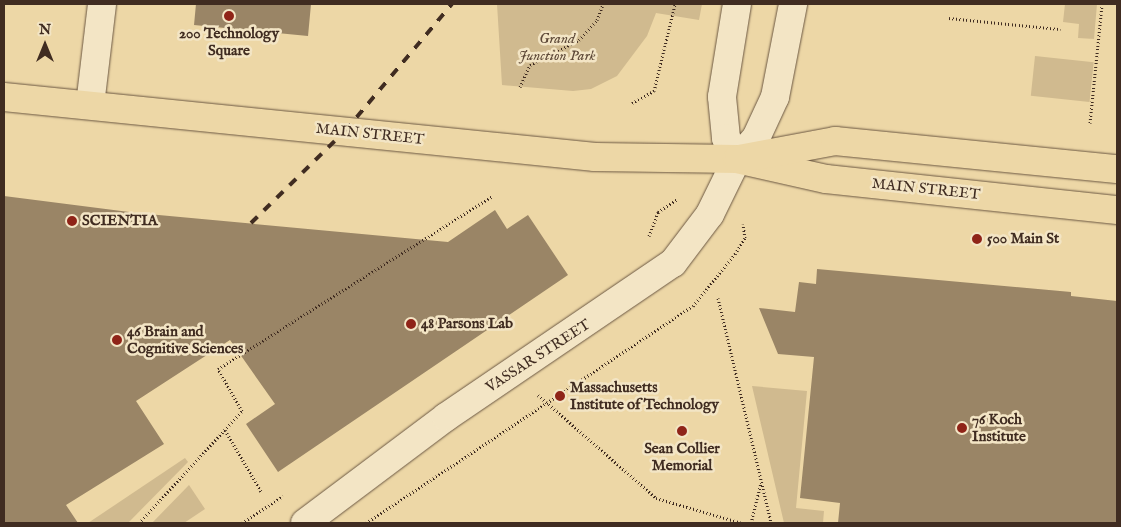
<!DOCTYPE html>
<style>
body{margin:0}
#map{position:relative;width:1121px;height:527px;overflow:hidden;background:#edd7a6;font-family:"IM FELL English",serif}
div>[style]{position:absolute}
.green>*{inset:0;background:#d0ba8f;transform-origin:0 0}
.building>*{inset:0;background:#9a8566}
.path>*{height:3px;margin-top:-1.5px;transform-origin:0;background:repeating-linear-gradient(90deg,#402c21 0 1px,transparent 0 3.5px)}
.roads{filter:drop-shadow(0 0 1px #6b5742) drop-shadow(0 0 1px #6b5742)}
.street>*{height:28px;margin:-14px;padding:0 14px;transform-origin:14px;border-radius:14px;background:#f3e5c5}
.secondary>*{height:28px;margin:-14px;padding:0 14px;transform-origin:14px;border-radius:14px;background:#f3e5c5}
.primary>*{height:28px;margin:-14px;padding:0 14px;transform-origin:14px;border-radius:14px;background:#edd7a6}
.rail>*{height:4px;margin-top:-2px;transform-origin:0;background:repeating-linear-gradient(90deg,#402c21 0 9px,transparent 0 18px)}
.dots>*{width:14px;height:14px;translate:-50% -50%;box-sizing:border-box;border:2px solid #f3e5c5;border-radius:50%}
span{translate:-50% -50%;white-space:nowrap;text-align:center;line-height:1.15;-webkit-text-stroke:5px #f3e5c5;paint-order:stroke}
.poi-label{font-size:15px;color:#402c21;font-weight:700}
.left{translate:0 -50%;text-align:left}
.park-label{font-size:15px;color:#5d4837;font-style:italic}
.street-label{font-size:15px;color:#402c21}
.frame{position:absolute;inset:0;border:5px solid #402c21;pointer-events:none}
.north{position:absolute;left:20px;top:20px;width:50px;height:50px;-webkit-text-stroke:4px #f3e5c5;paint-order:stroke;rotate:0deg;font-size:14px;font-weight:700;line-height:20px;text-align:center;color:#402c21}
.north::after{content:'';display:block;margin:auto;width:18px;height:22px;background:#402c21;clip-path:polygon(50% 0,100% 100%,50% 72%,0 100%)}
</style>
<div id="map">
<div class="green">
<i style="clip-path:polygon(497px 4px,702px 4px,699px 20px,656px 13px,647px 36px,617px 76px,591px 89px,573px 91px,502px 85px)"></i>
<i style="clip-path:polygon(1065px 4px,1097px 4px,1094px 39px,1078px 38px,1079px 24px,1063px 22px)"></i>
<i style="left:1035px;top:56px;width:59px;height:40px;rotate:6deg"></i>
<i style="clip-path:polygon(752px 386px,807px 391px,796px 508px,824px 511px,823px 523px,784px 523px)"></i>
<i style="clip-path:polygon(185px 458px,188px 462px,128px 523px,88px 523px)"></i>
<i style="clip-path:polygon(189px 485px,205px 509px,184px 523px,152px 523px)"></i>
</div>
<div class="building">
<i style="clip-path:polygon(196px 4px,311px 4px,308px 36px,194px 25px)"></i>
<i style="clip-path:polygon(4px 196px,137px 213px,448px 242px,495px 210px,507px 229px,528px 215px,568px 275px,278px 472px,246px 424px,275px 404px,230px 340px,136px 401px,164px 444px,66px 505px,78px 523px,4px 523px)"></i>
<i style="clip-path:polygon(817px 269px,1071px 292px,1071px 296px,1117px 301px,1117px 523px,838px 523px,840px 503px,800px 498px,814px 357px,778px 354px,759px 308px,795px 312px,799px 282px,816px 284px)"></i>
</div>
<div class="path">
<i style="left:949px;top:18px;width:112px;rotate:5.7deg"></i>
<i style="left:520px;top:87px;width:24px;rotate:-66deg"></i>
<i style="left:530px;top:65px;width:55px;rotate:-27deg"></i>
<i style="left:579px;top:40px;width:27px;rotate:-48deg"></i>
<i style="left:597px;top:20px;width:17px;rotate:-69deg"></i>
<i style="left:632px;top:103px;width:25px;rotate:-29deg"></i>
<i style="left:654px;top:91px;width:89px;rotate:-76.4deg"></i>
<i style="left:1090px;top:123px;width:120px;rotate:-84.2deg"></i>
<i style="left:649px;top:236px;width:26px;rotate:-69deg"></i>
<i style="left:658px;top:212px;width:23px;rotate:-34deg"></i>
<i style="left:718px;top:298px;width:231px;rotate:76.7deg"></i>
<i style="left:538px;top:395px;width:157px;rotate:41.1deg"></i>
<i style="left:656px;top:498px;width:90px;rotate:16.2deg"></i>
<i style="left:225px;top:430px;width:73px;rotate:59.6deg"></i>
<i style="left:139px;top:523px;width:152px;rotate:-47.4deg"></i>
<i style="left:242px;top:411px;width:48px;rotate:-119.7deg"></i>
<i style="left:218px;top:369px;width:325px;rotate:-32.2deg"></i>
<i style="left:242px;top:523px;width:49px;rotate:-33.4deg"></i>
<i style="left:366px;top:523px;width:392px;rotate:-33.6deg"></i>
<i style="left:693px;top:306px;width:67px;rotate:-51.1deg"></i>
<i style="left:735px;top:254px;width:19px;rotate:-58deg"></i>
<i style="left:745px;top:238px;width:14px;rotate:-98deg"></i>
<i style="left:751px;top:523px;width:41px;rotate:-76deg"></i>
</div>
<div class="roads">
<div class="street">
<i style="left:737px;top:4px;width:94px;rotate:99.2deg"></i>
<i style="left:722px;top:97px;width:41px;rotate:84.4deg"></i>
<i style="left:726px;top:138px;width:24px;rotate:62deg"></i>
<i style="left:737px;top:159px;width:28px;rotate:-48deg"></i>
<i style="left:756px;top:138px;width:45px;rotate:-65.1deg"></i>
<i style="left:775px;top:97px;width:95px;rotate:-79deg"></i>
<i style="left:90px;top:105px;width:102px;rotate:-83.2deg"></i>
</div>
<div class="secondary">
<i style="left:305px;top:523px;width:176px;rotate:-36.9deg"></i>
<i style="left:446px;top:417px;width:274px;rotate:-34.2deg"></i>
<i style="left:673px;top:263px;width:61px;rotate:-52.9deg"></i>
<i style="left:710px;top:214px;width:61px;rotate:-63.9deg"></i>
</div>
<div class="primary">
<i style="left:4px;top:97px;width:594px;rotate:5.8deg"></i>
<i style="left:595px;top:157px;width:142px;rotate:0.8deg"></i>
<i style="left:737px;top:159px;width:91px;rotate:12.7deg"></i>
<i style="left:826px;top:179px;width:293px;rotate:6.1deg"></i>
<i style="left:739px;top:159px;width:98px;rotate:-10.6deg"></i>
<i style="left:835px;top:141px;width:283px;rotate:5.7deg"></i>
</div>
</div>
<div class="rail">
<i style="left:251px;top:223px;width:132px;rotate:-44.4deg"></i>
<i style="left:345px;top:131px;width:166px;rotate:-49.9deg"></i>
</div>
<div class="dots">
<i style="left:229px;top:16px;background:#8f2418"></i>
<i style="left:72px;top:221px;background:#8f2418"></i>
<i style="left:977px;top:239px;background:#8f2418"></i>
<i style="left:411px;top:324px;background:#8f2418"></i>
<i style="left:117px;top:340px;background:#8f2418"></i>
<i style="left:560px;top:396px;background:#8f2418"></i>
<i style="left:962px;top:428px;background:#8f2418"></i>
<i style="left:682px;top:431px;background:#8f2418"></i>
</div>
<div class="poi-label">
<span style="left:229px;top:42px">200 Technology<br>Square</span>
<span class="left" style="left:82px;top:221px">SCIENTIA</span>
<span class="left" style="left:987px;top:239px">500 Main St</span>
<span class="left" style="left:421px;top:324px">48 Parsons Lab</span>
<span class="left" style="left:127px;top:340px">46 Brain and<br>Cognitive Sciences</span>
<span class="left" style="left:570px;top:396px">Massachusetts<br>Institute of Technology</span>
<span class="left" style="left:972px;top:428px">76 Koch<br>Institute</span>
<span style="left:682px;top:457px">Sean Collier<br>Memorial</span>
</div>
<div class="park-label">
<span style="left:557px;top:47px">Grand<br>Junction Park</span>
</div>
<div class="street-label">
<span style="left:370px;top:134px;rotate:6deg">MAIN STREET</span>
<span style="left:926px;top:189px;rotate:6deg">MAIN STREET</span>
<span style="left:538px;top:356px;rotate:-33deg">VASSAR STREET</span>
</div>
<div class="frame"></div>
<div class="north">N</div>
</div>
